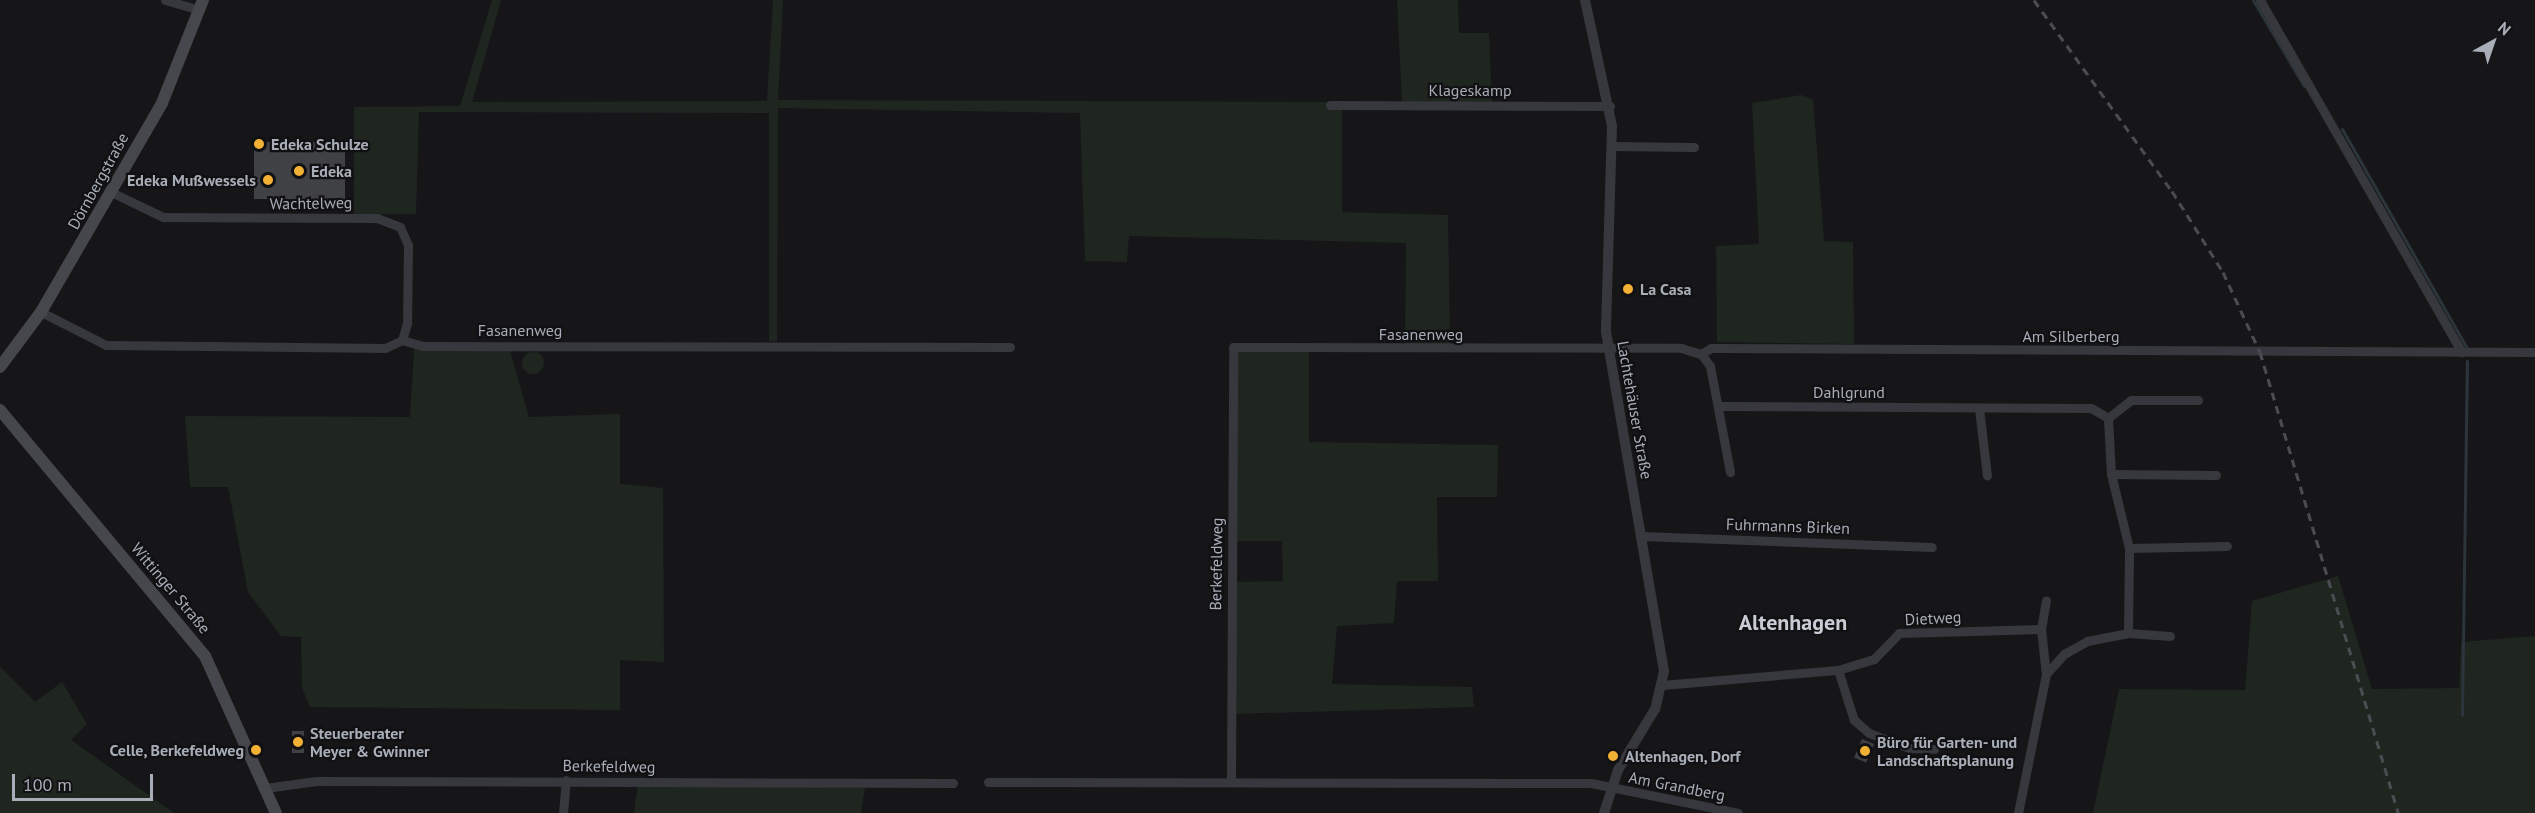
<!DOCTYPE html>
<meta charset="utf-8">
<style>
body{margin:0}
#map{position:relative;width:2535px;height:813px;overflow:hidden;background:#161618;font-family:"PT Sans",sans-serif}
div>[style]{position:absolute}
.green>*{inset:0;background:#1e261f}
.round{border-radius:50%}
.stream>*{height:3px;margin:-1.5px;padding:0 1.5px;transform-origin:1.5px;border-radius:1.5px;background:#2c353c}
.building>*{inset:0;background:#404145;transform-origin:0 0}
.minor>*{height:9px;margin:-4.5px;padding:0 4.5px;transform-origin:4.5px;border-radius:4.5px;background:#37383d}
.tertiary>*{height:10px;margin:-5px;padding:0 5px;transform-origin:5px;border-radius:5px;background:#37383d}
.secondary>*{height:12px;margin:-6px;padding:0 6px;transform-origin:6px;border-radius:6px;background:#45474d}
.rail>*{height:3px;margin-top:-1.5px;transform-origin:0;background:repeating-linear-gradient(90deg,#4a4c52 0 8px,transparent 0 14px)}
.dots>*{width:16px;height:16px;translate:-50% -50%;box-sizing:border-box;border:3px solid #111113;border-radius:50%}
span{translate:-50% -50%;white-space:nowrap;text-align:center;line-height:1.15;-webkit-text-stroke:4.5px #111113;paint-order:stroke}
.street-label{font-size:16px;color:#a8adb8}
.poi-label{font-size:16px;color:#a8adb8;font-weight:700}
.left{translate:0 -50%;text-align:left}
.right{translate:-100% -50%;text-align:right}
.district-label{font-size:22px;color:#c9ccd4;font-weight:700}
.north{position:absolute;left:2463px;top:12px;width:60px;height:60px;-webkit-text-stroke:4px #111113;paint-order:stroke;rotate:40deg;font-size:16px;font-weight:700;line-height:24px;text-align:center;color:#a8adb8}
.north::after{content:'';display:block;margin:auto;width:21px;height:27px;background:#a8adb8;clip-path:polygon(50% 0,100% 100%,50% 72%,0 100%)}
.scale{position:absolute;left:12px;top:774px;width:141px;height:27px;box-sizing:border-box;border:3px solid #a8adb8;border-top:0;padding-left:8px;font-size:18px;line-height:21px;white-space:nowrap;color:#a8adb8;-webkit-text-stroke:4px #111113;paint-order:stroke}
</style>
<div id="map">
<div class="green">
<i style="clip-path:polygon(492px 0,501px 0,472px 102px,767px 101px,773px 0,783px 0,778px 100px,1342px 102px,1342px 212px,1448px 215px,1450px 345px,1405px 345px,1406px 243px,1129px 236px,1127px 262px,1085px 261px,1080px 113px,778px 108px,777px 341px,769px 341px,769px 113px,419px 112px,416px 214px,354px 214px,354px 107px,460px 106px)"></i>
<i style="clip-path:polygon(1397px 0,1458px 0,1459px 33px,1489px 33px,1492px 102px,1402px 102px)"></i>
<i style="clip-path:polygon(1801px 95px,1813px 100px,1824px 241px,1853px 242px,1854px 344px,1717px 342px,1716px 246px,1759px 244px,1752px 103px)"></i>
<i style="clip-path:polygon(414px 349px,510px 351px,529px 417px,620px 414px,620px 484px,663px 488px,664px 662px,620px 660px,620px 710px,310px 707px,302px 688px,301px 637px,281px 636px,248px 592px,228px 487px,190px 487px,185px 416px,410px 417px)"></i>
<i class="round" style="left:522px;top:352px;width:22px;height:22px"></i>
<i style="clip-path:polygon(1238px 352px,1309px 352px,1309px 442px,1498px 445px,1497px 497px,1437px 497px,1438px 581px,1397px 581px,1394px 623px,1337px 626px,1332px 684px,1472px 687px,1474px 707px,1233px 714px,1234px 582px,1283px 581px,1282px 541px,1234px 541px)"></i>
<i style="clip-path:polygon(2338px 576px,2372px 689px,2459px 688px,2461px 642px,2535px 636px,2535px 813px,2093px 813px,2119px 689px,2245px 690px,2252px 601px)"></i>
<i style="clip-path:polygon(0 667px,35px 702px,62px 682px,87px 724px,71px 740px,174px 813px,0 813px)"></i>
<i style="clip-path:polygon(638px 783px,865px 788px,861px 813px,634px 813px)"></i>
</div>
<div class="stream">
<i style="left:2253px;top:0;width:100px;rotate:59.3deg"></i>
<i style="left:2342px;top:129px;width:252px;rotate:60.3deg"></i>
<i style="left:2462px;top:715px;width:354px;rotate:-89.2deg"></i>
</div>
<div class="building">
<i style="left:254px;top:142px;width:91px;height:57px"></i>
<i style="left:292px;top:731px;width:12px;height:22px"></i>
<i style="left:1862px;top:739px;width:13px;height:20px;rotate:23deg"></i>
</div>
<div class="minor">
<i style="left:165px;top:0;width:36px;rotate:16deg"></i>
<i style="left:2260px;top:0;width:406px;rotate:60.2deg"></i>
<i style="left:1330px;top:105px;width:280px;rotate:0.2deg"></i>
<i style="left:1612px;top:146px;width:82px;rotate:0.7deg"></i>
<i style="left:111px;top:192px;width:58px;rotate:25.7deg"></i>
<i style="left:163px;top:217px;width:214px;rotate:0.3deg"></i>
<i style="left:377px;top:218px;width:25px;rotate:21deg"></i>
<i style="left:400px;top:227px;width:20px;rotate:66deg"></i>
<i style="left:408px;top:245px;width:78px;rotate:90.7deg"></i>
<i style="left:407px;top:323px;width:18px;rotate:106deg"></i>
<i style="left:41px;top:312px;width:73px;rotate:26.9deg"></i>
<i style="left:106px;top:345px;width:279px;rotate:0.6deg"></i>
<i style="left:385px;top:348px;width:19px;rotate:-25deg"></i>
<i style="left:402px;top:340px;width:22px;rotate:16deg"></i>
<i style="left:423px;top:346px;width:587px;rotate:0.1deg"></i>
<i style="left:1701px;top:354px;width:15px;rotate:53deg"></i>
<i style="left:1710px;top:366px;width:108px;rotate:79.3deg"></i>
<i style="left:1719px;top:406px;width:372px;rotate:0.3deg"></i>
<i style="left:2091px;top:408px;width:20px;rotate:30deg"></i>
<i style="left:1979px;top:408px;width:68px;rotate:83.3deg"></i>
<i style="left:2108px;top:418px;width:29px;rotate:-38deg"></i>
<i style="left:2131px;top:400px;width:67px"></i>
<i style="left:2111px;top:474px;width:105px;rotate:0.5deg"></i>
<i style="left:1643px;top:536px;width:289px;rotate:2.2deg"></i>
<i style="left:2129px;top:548px;width:98px;rotate:-1.2deg"></i>
<i style="left:2041px;top:629px;width:29px;rotate:-80deg"></i>
<i style="left:2128px;top:633px;width:42px;rotate:4.1deg"></i>
<i style="left:1838px;top:670px;width:52px;rotate:72.3deg"></i>
<i style="left:1854px;top:720px;width:20px;rotate:41deg"></i>
<i style="left:1869px;top:733px;width:43px;rotate:20.6deg"></i>
<i style="left:1909px;top:748px;width:25px;rotate:2deg"></i>
<i style="left:1662px;top:685px;width:177px;rotate:-4.9deg"></i>
<i style="left:1838px;top:670px;width:38px;rotate:-17deg"></i>
<i style="left:1874px;top:659px;width:36px;rotate:-46deg"></i>
<i style="left:1899px;top:633px;width:142px;rotate:-1.6deg"></i>
<i style="left:2041px;top:629px;width:45px;rotate:83.7deg"></i>
<i style="left:1231px;top:781px;width:434px;rotate:-89.7deg"></i>
<i style="left:1233px;top:347px;width:448px;rotate:0.1deg"></i>
<i style="left:1681px;top:348px;width:21px;rotate:17deg"></i>
<i style="left:1701px;top:354px;width:12px;rotate:-31deg"></i>
<i style="left:1711px;top:348px;width:824px;rotate:0.28deg"></i>
<i style="left:988px;top:782px;width:603px;rotate:0.1deg"></i>
<i style="left:1591px;top:783px;width:150px;rotate:11.5deg"></i>
<i style="left:265px;top:788px;width:52px;rotate:-7.7deg"></i>
<i style="left:317px;top:781px;width:636px;rotate:0.18deg"></i>
<i style="left:563px;top:813px;width:33px;rotate:-85deg"></i>
<i style="left:2018px;top:813px;width:142px;rotate:-78.6deg"></i>
<i style="left:2046px;top:674px;width:27px;rotate:-48deg"></i>
<i style="left:2064px;top:654px;width:26px;rotate:-29deg"></i>
<i style="left:2087px;top:641px;width:42px;rotate:-11deg"></i>
<i style="left:2128px;top:633px;width:85px;rotate:-89.3deg"></i>
<i style="left:2129px;top:548px;width:76px;rotate:-103.7deg"></i>
<i style="left:2111px;top:474px;width:56px;rotate:-93.1deg"></i>
</div>
<div class="tertiary">
<i style="left:1585px;top:0;width:129px;rotate:77.9deg"></i>
<i style="left:1612px;top:126px;width:206px;rotate:91.7deg"></i>
<i style="left:1606px;top:332px;width:344px;rotate:80.3deg"></i>
<i style="left:1664px;top:671px;width:39px;rotate:103deg"></i>
<i style="left:1655px;top:709px;width:71px;rotate:121.2deg"></i>
<i style="left:1618px;top:770px;width:45px;rotate:108deg"></i>
</div>
<div class="secondary">
<i style="left:0;top:367px;width:69px;rotate:-53.3deg"></i>
<i style="left:41px;top:312px;width:241px;rotate:-59.9deg"></i>
<i style="left:162px;top:103px;width:111px;rotate:-68.3deg"></i>
<i style="left:0;top:410px;width:320px;rotate:50.2deg"></i>
<i style="left:205px;top:656px;width:172px;rotate:65.7deg"></i>
</div>
<div class="rail">
<i style="left:2034px;top:0;width:236px;rotate:54.2deg"></i>
<i style="left:2172px;top:191px;width:96px;rotate:57.8deg"></i>
<i style="left:2223px;top:272px;width:88px;rotate:65.2deg"></i>
<i style="left:2260px;top:352px;width:481px;rotate:73.3deg"></i>
</div>
<div class="dots">
<i style="left:259px;top:144px;background:#f2b134"></i>
<i style="left:299px;top:171px;background:#f2b134"></i>
<i style="left:268px;top:180px;background:#f2b134"></i>
<i style="left:1628px;top:289px;background:#f2b134"></i>
<i style="left:298px;top:742px;background:#f2b134"></i>
<i style="left:256px;top:750px;background:#f2b134"></i>
<i style="left:1865px;top:751px;background:#f2b134"></i>
<i style="left:1613px;top:756px;background:#f2b134"></i>
</div>
<div class="street-label">
<span style="left:1470px;top:90px">Klageskamp</span>
<span style="left:98px;top:181px;rotate:-61deg">Dörnbergstraße</span>
<span style="left:311px;top:203px;rotate:-1deg">Wachtelweg</span>
<span style="left:520px;top:330px">Fasanenweg</span>
<span style="left:1421px;top:334px">Fasanenweg</span>
<span style="left:2071px;top:336px">Am Silberberg</span>
<span style="left:1849px;top:392px">Dahlgrund</span>
<span style="left:1635px;top:410px;rotate:80deg">Lachtehäuser Straße</span>
<span style="left:1788px;top:526px;rotate:2deg">Fuhrmanns Birken</span>
<span style="left:1216px;top:564px;rotate:-89deg">Berkefeldweg</span>
<span style="left:171px;top:588px;rotate:50deg">Wittinger Straße</span>
<span style="left:1933px;top:618px;rotate:-3deg">Dietweg</span>
<span style="left:609px;top:766px;rotate:1deg">Berkefeldweg</span>
<span style="left:1677px;top:786px;rotate:11deg">Am Grandberg</span>
</div>
<div class="poi-label">
<span class="left" style="left:271px;top:144px">Edeka Schulze</span>
<span class="left" style="left:311px;top:171px">Edeka</span>
<span class="right" style="left:256px;top:180px">Edeka Mußwessels</span>
<span class="left" style="left:1640px;top:289px">La Casa</span>
<span class="left" style="left:310px;top:742px">Steuerberater<br>Meyer &amp; Gwinner</span>
<span class="left" style="left:1877px;top:751px">Büro für Garten- und<br>Landschaftsplanung</span>
<span class="right" style="left:244px;top:750px">Celle, Berkefeldweg</span>
<span class="left" style="left:1625px;top:756px">Altenhagen, Dorf</span>
</div>
<div class="district-label">
<span style="left:1793px;top:623px">Altenhagen</span>
</div>
<div class="north">N</div>
<div class="scale">100 m</div>
</div>
